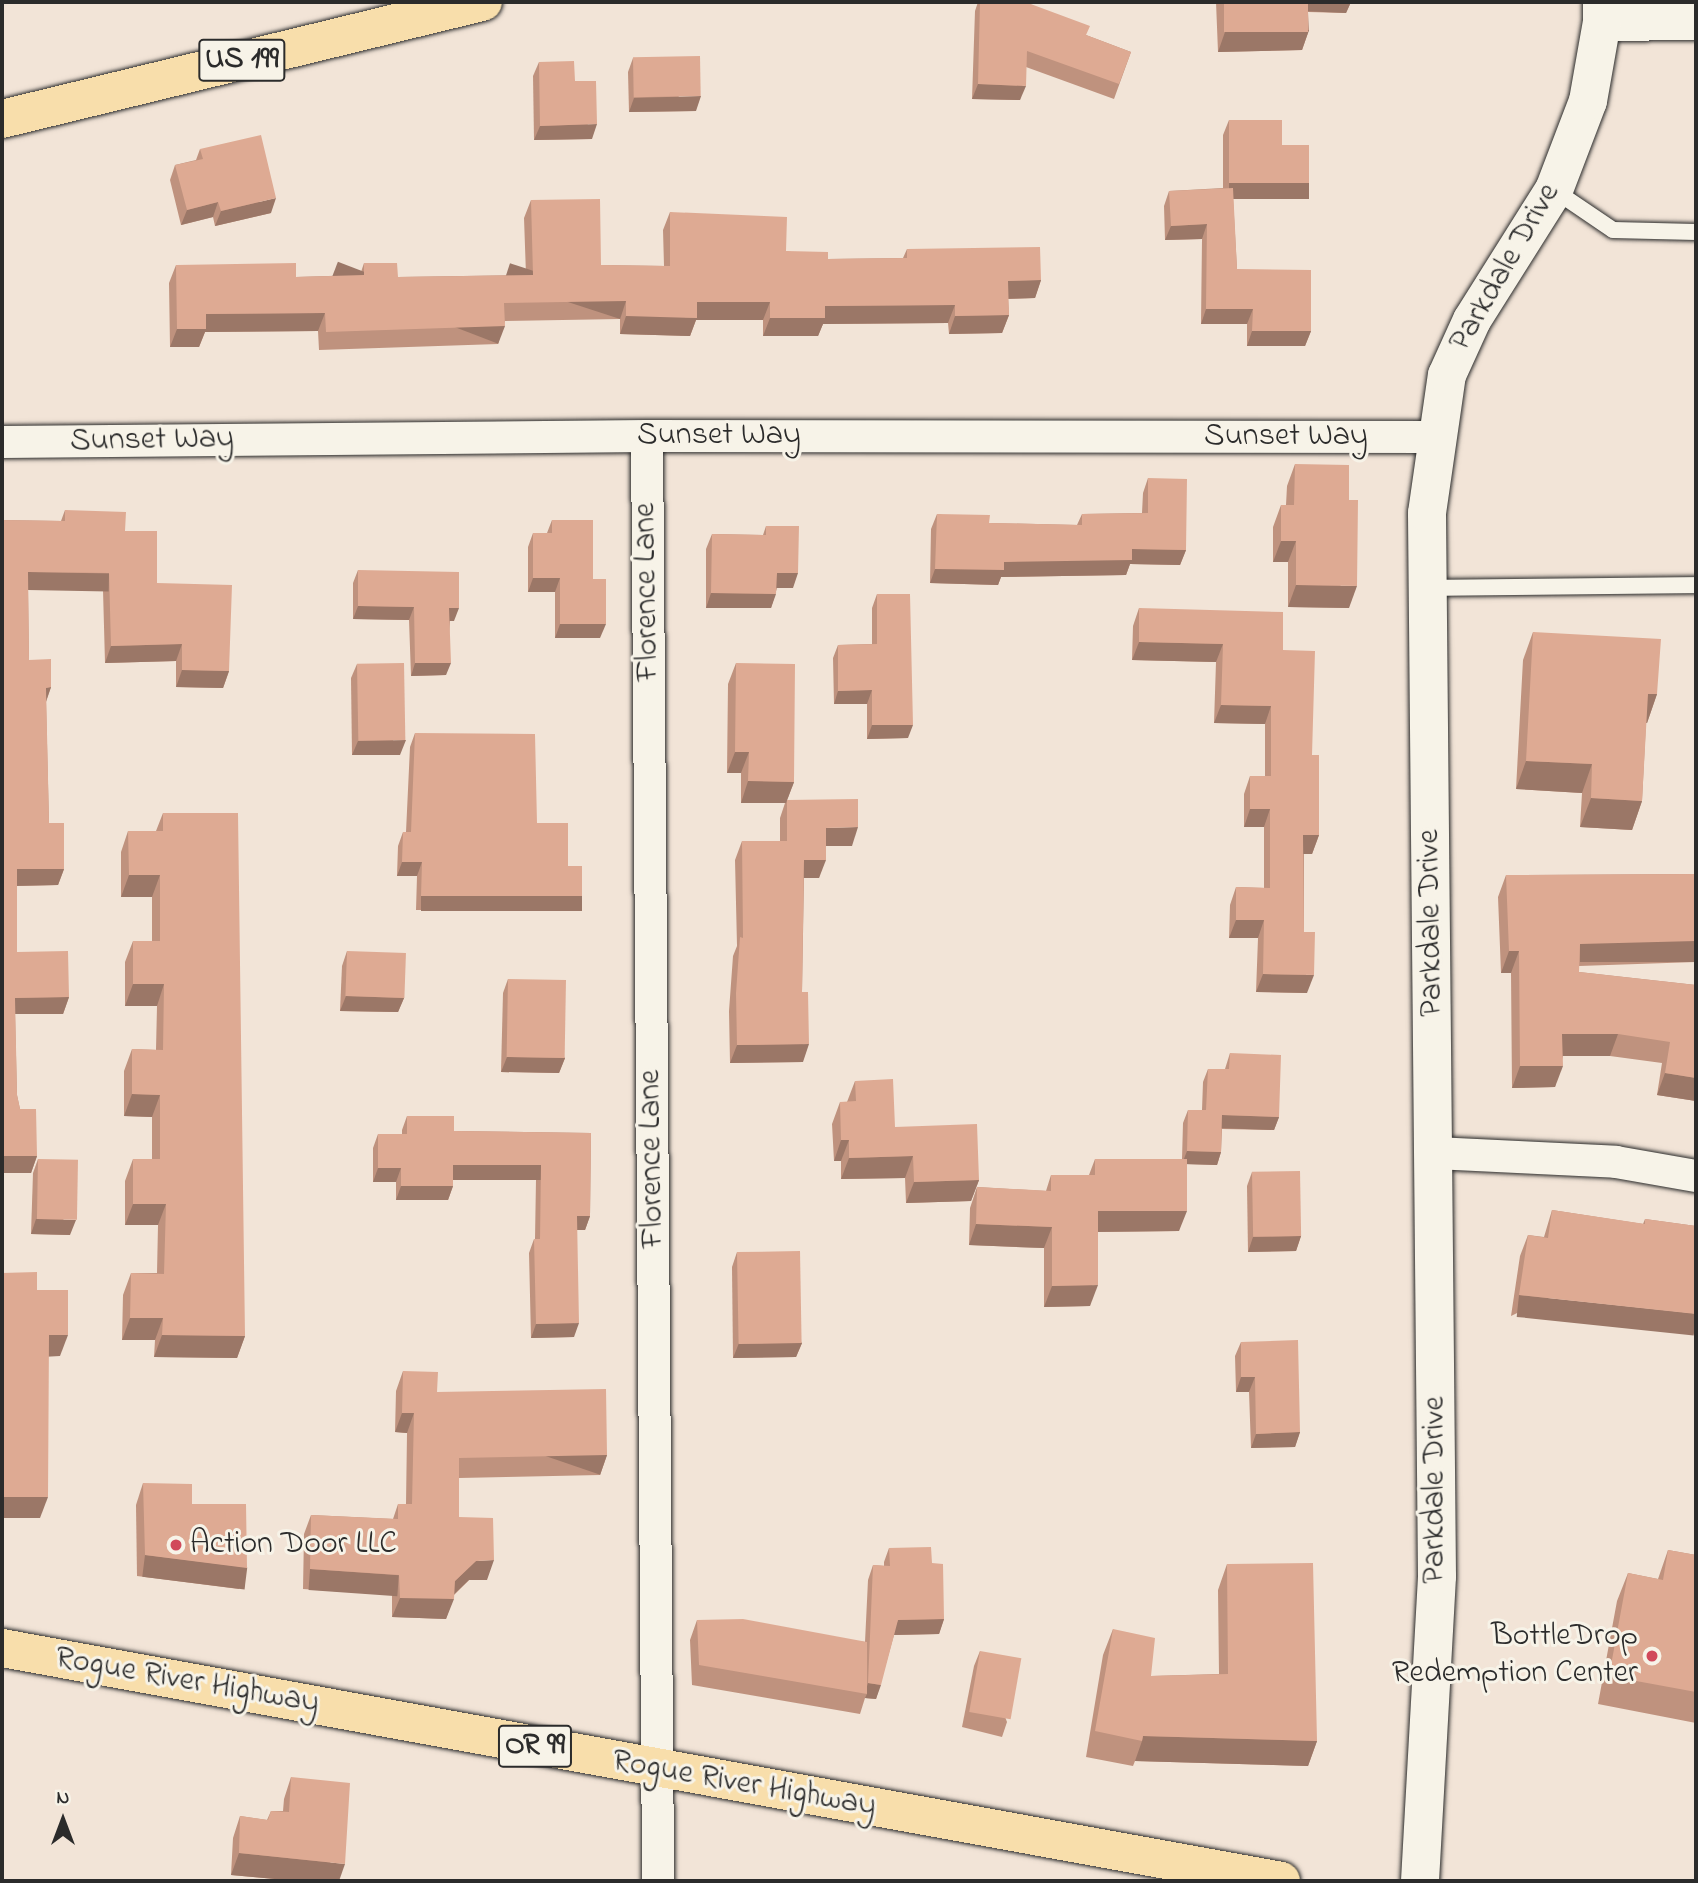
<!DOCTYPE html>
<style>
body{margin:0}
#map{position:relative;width:1698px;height:1883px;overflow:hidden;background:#f2e4d7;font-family:"Indie Flower",sans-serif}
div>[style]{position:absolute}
.roads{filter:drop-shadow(0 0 2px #2b2b2b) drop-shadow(0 0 2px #2b2b2b)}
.lane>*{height:16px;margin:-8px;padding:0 8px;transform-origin:8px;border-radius:8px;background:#f7f3e8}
.street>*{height:32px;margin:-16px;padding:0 16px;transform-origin:16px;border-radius:16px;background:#f7f3e8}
.secondary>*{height:38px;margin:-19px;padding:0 19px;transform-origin:19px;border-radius:19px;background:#f7f3e8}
.primary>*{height:38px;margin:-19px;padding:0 19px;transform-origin:19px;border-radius:19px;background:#f8deab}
.highway>*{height:38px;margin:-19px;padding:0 19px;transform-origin:19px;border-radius:19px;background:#f8deab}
.wall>*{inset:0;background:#bf927e}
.shaded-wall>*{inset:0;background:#9b7767;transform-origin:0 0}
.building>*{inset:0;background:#deaa93;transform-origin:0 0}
.dots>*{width:19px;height:19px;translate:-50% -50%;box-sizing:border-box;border:4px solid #f7f3e8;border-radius:50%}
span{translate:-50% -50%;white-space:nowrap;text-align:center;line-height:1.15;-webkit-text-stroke:6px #f7f3e8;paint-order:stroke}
.shield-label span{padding:2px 5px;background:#f7f3e8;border:2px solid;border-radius:5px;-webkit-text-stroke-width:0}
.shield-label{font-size:30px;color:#2b2b2b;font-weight:700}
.street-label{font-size:32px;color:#2b2b2b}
.poi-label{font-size:32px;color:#2b2b2b}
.left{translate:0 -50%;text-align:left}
.right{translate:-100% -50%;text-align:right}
.frame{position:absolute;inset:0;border:4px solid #2b2b2b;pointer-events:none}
.north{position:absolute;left:28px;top:1785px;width:70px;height:70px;-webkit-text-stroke:5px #f7f3e8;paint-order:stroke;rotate:0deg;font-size:19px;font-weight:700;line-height:28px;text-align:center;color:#2b2b2b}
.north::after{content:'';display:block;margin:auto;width:24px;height:32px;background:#2b2b2b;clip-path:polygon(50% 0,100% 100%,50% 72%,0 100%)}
</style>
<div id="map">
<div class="roads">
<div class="lane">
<i style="left:1554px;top:190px;width:71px;rotate:34.1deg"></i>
<i style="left:1613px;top:230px;width:83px;rotate:1.4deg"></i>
<i style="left:1428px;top:588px;width:268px;rotate:-0.6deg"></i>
</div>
<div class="street">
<i style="left:647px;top:436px;width:1445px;rotate:89.56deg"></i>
<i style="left:2px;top:442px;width:645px;rotate:-0.53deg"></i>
<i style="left:647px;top:436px;width:789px;rotate:0.07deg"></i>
<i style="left:1435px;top:1153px;width:181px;rotate:2.8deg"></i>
<i style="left:1616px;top:1162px;width:81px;rotate:9.9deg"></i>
</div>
<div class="secondary">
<i style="left:1602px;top:22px;width:94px;rotate:-0.6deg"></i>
<i style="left:1420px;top:1881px;width:305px;rotate:-86.8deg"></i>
<i style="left:1437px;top:1576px;width:1063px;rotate:-90.54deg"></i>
<i style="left:1427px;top:513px;width:139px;rotate:-81.8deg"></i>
<i style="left:1447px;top:375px;width:60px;rotate:-65.6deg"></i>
<i style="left:1472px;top:320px;width:154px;rotate:-57.8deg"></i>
<i style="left:1554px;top:190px;width:95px;rotate:-69.1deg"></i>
<i style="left:1588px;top:101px;width:80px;rotate:-80deg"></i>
<i style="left:1602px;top:22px;width:20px;rotate:-90deg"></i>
</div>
<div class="primary">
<i style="left:2px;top:1648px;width:1300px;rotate:10.32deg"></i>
</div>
<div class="highway">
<i style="left:2px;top:119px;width:495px;rotate:-13.7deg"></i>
</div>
</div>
<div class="wall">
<i style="clip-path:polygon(978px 2px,1028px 2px,1028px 3px,1086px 35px,1131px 52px,1114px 99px,1026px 67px,1020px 100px,972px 99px,975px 11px)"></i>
<i style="clip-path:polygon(1216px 2px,1351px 2px,1346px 13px,1308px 12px,1309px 30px,1302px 50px,1218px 52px)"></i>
<i style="clip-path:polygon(633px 58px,696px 111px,629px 112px,628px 72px)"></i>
<i style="clip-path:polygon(539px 62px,575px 81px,592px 139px,534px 140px,533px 76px)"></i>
<i style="clip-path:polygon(1229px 120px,1282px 145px,1309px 183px,1304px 198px,1233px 198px,1237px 269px,1311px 331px,1305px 346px,1247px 346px,1247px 324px,1201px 324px,1202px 239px,1165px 240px,1164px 206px,1169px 191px,1223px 188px,1223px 135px)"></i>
<i style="clip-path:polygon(200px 149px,271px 213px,215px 226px,213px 217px,181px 225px,170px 180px,175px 165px,196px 160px)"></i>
<i style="clip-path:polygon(531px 200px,601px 265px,664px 266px,663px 230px,670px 212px,786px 251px,828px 259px,903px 258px,907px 249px,1041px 280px,1035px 298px,1008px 299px,1009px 315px,1002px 333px,949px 334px,948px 323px,823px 324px,818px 336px,763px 336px,763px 320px,696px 320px,690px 336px,620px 334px,620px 319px,505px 321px,498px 344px,319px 350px,318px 331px,205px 332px,199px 347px,170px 347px,169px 283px,176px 265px,296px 277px,360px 275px,364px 263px,398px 277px,526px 275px,524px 218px)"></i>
<i style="clip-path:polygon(1295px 464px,1349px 608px,1288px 607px,1288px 562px,1273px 562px,1273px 527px,1281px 505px,1286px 505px,1287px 486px)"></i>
<i style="clip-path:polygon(1148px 478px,1186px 550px,1180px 565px,1130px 564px,1126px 575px,1001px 577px,998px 585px,930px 583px,931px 529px,937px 514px,989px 523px,1077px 525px,1082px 514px,1142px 513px,1143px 493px)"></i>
<i style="clip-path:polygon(65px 510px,125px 531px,157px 583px,229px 671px,223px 688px,176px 687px,176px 661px,105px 663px,103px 590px,28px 589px,29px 660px,51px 687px,46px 702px,49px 823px,64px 869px,58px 885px,17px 886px,17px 952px,69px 997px,63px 1014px,15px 1014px,17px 1095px,20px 1109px,37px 1156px,31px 1173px,2px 1173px,2px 520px,61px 521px)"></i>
<i style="clip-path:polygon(552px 520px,593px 579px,600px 638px,555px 638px,555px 592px,528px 592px,528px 547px,533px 533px,547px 533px)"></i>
<i style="clip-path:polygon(766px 526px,793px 588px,777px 588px,771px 608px,706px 608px,706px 549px,712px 534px,763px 535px)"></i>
<i style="clip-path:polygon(358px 570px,454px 621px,450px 621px,446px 675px,411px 676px,409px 620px,353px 619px,353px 583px)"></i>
<i style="clip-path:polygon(877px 594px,908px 738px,867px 739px,867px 704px,834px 704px,833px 658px,838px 645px,872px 644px,872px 608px)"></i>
<i style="clip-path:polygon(1139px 608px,1283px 650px,1312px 755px,1319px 835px,1312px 854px,1304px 854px,1304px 932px,1307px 993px,1256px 992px,1258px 938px,1229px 938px,1230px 905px,1236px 887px,1264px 888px,1264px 827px,1244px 827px,1244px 794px,1250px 776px,1265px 776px,1265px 724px,1214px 723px,1216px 662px,1132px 660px,1133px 626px)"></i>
<i style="clip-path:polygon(1533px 632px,1657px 694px,1647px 723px,1646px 723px,1642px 801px,1632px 830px,1580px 827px,1582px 793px,1516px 789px,1523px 660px)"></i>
<i style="clip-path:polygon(736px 663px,794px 782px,787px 800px,852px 846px,826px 846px,819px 878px,804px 878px,802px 992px,803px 1062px,730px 1063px,729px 1011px,733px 956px,737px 946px,735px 860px,742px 841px,780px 841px,780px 818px,785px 803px,741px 803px,741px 773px,727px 773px,728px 684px)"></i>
<i style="clip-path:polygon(357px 664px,400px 755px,352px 755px,351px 678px)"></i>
<i style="clip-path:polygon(415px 733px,537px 823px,568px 866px,577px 910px,416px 910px,417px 876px,397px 876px,398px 846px,403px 832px,406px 832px,410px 747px)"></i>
<i style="clip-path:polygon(163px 813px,245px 1336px,237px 1358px,154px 1357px,155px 1340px,122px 1340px,123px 1295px,131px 1273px,157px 1273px,158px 1225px,125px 1225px,125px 1181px,133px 1159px,152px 1159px,152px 1117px,124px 1116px,124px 1071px,132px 1049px,156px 1050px,157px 1006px,125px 1006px,125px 962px,133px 941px,152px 941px,152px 897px,121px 897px,121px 852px,128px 831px,156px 831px)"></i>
<i style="clip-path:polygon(1696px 874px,1696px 962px,1579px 966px,1579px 972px,1696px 985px,1696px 1101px,1657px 1095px,1662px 1063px,1610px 1056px,1563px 1056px,1555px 1087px,1512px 1088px,1511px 973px,1501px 973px,1498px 897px,1506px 875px)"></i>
<i style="clip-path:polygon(347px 951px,404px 998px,398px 1012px,340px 1011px,342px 966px)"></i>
<i style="clip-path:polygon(508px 979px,565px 1058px,559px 1073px,501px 1072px,503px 993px)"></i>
<i style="clip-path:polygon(1230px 1053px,1279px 1117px,1274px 1130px,1222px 1129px,1221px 1152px,1217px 1165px,1187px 1164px,1179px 1231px,1098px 1232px,1090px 1306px,1044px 1307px,1044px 1248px,969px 1245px,970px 1208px,977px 1187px,1046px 1191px,1051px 1175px,1089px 1175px,1095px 1159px,1182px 1159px,1183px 1123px,1188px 1110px,1202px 1110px,1203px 1082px,1208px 1069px,1225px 1069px)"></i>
<i style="clip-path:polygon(855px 1081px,895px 1127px,979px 1180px,971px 1201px,906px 1203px,905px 1178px,841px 1179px,841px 1161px,834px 1161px,832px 1124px,840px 1102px,847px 1102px)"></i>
<i style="clip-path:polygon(407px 1116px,454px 1131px,591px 1133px,590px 1216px,585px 1230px,577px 1230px,574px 1337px,531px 1338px,529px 1253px,534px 1239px,535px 1239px,536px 1179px,453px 1179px,453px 1186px,448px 1200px,396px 1200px,396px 1182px,373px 1182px,373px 1148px,378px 1134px,402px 1134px,402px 1130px)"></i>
<i style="clip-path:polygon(38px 1159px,70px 1235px,31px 1234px,33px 1173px)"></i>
<i style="clip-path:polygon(1252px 1172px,1301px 1236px,1296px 1251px,1248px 1252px,1247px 1186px)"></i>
<i style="clip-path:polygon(1552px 1210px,1643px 1224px,1645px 1219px,1696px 1226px,1511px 1316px,1520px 1256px,1528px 1235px,1544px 1237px)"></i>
<i style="clip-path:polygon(737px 1252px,802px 1343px,796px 1357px,733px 1358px,732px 1267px)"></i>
<i style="clip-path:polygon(1241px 1342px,1300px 1432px,1295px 1447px,1251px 1448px,1249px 1392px,1236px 1392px,1235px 1356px)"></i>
<i style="clip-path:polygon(403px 1371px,437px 1392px,607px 1455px,600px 1475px,459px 1478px,459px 1517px,487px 1580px,469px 1580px,454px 1595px,446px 1619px,392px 1617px,392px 1595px,303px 1589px,304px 1534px,311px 1515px,393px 1519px,398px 1504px,406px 1504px,407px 1433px,395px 1432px,396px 1391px)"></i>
<i style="clip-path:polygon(143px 1483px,192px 1504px,247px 1568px,239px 1589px,137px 1576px,136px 1505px)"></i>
<i style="clip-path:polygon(889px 1548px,932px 1563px,944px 1619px,939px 1634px,894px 1635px,876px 1699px,865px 1698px,860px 1714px,692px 1685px,690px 1640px,697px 1620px,865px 1642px,868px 1580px,873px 1565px,884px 1566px,884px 1562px)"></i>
<i style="clip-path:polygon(1668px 1550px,1696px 1555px,1696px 1723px,1598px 1704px,1617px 1601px,1628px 1573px,1658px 1579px)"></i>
<i style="clip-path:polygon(1227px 1564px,1317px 1741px,1308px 1766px,1135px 1761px,1133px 1766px,1086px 1757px,1103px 1655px,1113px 1629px,1151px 1676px,1219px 1674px,1218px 1590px)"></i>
<i style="clip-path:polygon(980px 1651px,1007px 1722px,1002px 1737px,962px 1727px,974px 1666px)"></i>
<i style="clip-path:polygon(291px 1777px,339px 1881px,297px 1881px,231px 1875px,233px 1838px,240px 1816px,267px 1820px,271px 1811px,283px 1811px,284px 1799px)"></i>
</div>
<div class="shaded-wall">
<i style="clip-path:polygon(1304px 2px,1351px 2px,1346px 13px,1301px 11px)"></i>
<i style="clip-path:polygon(1309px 30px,1302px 50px,1218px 52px,1225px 32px)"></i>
<i style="clip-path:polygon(978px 84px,1026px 86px,1020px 100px,972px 99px)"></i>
<i style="clip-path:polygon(701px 96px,696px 111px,629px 112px,634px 98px)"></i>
<i style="clip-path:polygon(597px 124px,592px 139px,534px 140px,540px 126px)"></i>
<i style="left:1229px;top:183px;width:80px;height:16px"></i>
<i style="clip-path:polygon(276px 198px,271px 213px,215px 226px,221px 211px)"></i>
<i style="clip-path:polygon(218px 202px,213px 217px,181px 225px,187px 210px)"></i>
<i style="clip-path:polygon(1207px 224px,1202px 239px,1165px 240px,1171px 226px)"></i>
<i style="clip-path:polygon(1041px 280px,1035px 298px,1001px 299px,1008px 281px)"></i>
<i style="left:626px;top:301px;width:19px;height:122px;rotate:108deg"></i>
<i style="clip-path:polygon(697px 302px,770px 302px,763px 320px,696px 320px,690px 336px,620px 334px,626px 316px)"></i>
<i style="clip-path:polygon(955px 305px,948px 323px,823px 324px,818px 336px,763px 336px,770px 318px,825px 306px)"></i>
<i style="clip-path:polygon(1206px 309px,1253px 309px,1247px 324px,1201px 324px)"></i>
<i style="clip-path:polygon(325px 313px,318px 331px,205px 332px,199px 347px,170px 347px,177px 329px,206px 314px)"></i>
<i style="clip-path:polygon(1009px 315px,1002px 333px,949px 334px,955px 316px)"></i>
<i style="left:505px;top:326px;width:19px;height:179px;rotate:111deg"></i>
<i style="clip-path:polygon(1252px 331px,1311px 331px,1305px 346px,1247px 346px)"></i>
<i style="clip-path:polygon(1281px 541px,1296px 541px,1288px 562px,1273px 562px)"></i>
<i style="clip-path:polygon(1132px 549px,1186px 550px,1180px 565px,1130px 564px,1126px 575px,1001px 577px,998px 585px,930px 583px,935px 569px)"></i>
<i style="left:28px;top:572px;width:81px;height:18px;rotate:1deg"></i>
<i style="clip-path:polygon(777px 573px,798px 573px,793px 588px,772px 588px)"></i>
<i style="clip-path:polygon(533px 578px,560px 578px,555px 592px,528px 592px)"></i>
<i style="clip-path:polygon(1296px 585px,1357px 586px,1349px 608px,1288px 607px)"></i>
<i style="clip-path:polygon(711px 593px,776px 594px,771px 608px,706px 608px)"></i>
<i style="clip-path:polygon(358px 606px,414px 607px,409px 620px,353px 619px)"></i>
<i style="clip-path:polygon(449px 608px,459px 608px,454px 621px,445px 621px)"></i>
<i style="clip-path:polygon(560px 624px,606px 624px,600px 638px,555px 638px)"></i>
<i style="clip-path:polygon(1139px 642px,1223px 644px,1216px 662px,1132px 660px)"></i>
<i style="clip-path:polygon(182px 644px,176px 661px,105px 663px,111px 646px)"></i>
<i style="clip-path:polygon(415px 663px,451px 663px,446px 675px,411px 676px)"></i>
<i style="clip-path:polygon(182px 670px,229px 671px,223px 688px,176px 687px)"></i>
<i style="clip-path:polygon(51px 687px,45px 704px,46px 688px)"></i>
<i style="clip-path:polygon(872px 690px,867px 704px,834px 704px,838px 691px)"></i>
<i style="clip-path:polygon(1648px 694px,1657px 694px,1647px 723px,1637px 722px)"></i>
<i style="clip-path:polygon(1221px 705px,1271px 706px,1265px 724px,1214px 723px)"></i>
<i style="clip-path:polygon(872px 725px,913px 725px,908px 738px,867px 739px)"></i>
<i style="clip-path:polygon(406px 740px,400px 755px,352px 755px,358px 741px)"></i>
<i style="clip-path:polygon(735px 752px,749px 752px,741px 773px,727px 773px)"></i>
<i style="clip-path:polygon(1526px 761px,1592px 764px,1582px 793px,1516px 789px)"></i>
<i style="clip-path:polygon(748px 781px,794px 782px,786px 803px,741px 803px)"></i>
<i style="clip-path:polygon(1591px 798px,1642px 801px,1632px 830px,1580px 827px)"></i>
<i style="clip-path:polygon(1250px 809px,1270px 809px,1264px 827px,1244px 827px)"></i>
<i style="clip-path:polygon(858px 827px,852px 846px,819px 846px,826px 828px)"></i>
<i style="clip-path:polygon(1303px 835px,1319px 835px,1312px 854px,1297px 854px)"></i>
<i style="clip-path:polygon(804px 860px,826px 860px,819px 878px,797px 878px)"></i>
<i style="clip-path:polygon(402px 862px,422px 862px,417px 876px,397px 876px)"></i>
<i style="clip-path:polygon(17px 869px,64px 869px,58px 885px,11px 886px)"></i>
<i style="clip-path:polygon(129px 875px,160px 875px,152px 897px,121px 897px)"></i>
<i style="left:421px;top:896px;width:161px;height:15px"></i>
<i style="clip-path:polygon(1236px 920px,1264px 920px,1258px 938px,1229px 938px)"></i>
<i style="left:1696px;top:941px;width:21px;height:116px;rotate:90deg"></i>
<i style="clip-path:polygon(1509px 951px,1519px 951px,1511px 973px,1501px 973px)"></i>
<i style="clip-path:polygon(1263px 974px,1314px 975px,1307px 993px,1256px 992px)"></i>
<i style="clip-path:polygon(133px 984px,164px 984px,157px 1006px,125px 1006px)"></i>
<i style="clip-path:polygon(346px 996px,404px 998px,398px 1012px,340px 1011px)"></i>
<i style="clip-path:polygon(69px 997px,63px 1014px,9px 1014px,15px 998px)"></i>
<i style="clip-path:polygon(1562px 1034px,1618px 1034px,1610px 1056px,1555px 1056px)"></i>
<i style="clip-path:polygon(809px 1044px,803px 1062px,730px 1063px,737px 1045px)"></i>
<i style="clip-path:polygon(507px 1057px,565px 1058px,559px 1073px,501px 1072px)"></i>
<i style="clip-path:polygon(1520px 1066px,1563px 1066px,1555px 1087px,1512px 1088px)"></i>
<i style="clip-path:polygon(1665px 1073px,1696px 1078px,1696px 1101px,1657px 1095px)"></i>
<i style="clip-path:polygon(132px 1094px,160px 1095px,152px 1117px,124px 1116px)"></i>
<i style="clip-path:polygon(1222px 1115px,1279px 1117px,1274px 1130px,1217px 1128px)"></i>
<i style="clip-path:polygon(841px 1140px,849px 1140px,841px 1161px,834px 1161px)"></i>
<i style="clip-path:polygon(1187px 1151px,1221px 1152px,1217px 1165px,1182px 1164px)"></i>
<i style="clip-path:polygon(2px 1156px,37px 1156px,31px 1173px,2px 1173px)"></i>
<i style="clip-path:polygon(913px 1156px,905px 1178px,841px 1179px,849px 1158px)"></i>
<i style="left:453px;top:1165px;width:88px;height:15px"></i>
<i style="clip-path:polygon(378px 1168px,401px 1168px,396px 1182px,373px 1182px)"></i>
<i style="clip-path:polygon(979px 1180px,971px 1201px,906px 1203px,914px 1182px)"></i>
<i style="clip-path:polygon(401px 1186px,453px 1186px,448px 1200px,396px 1200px)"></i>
<i style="clip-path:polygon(133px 1204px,166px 1204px,158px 1225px,125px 1225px)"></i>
<i style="clip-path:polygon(1098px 1211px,1187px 1211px,1179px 1231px,1090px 1232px)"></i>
<i style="clip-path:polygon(577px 1216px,590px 1216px,585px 1230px,572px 1230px)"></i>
<i style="clip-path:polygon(36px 1219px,76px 1220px,70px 1235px,31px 1234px)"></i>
<i style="clip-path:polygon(976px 1224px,1052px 1227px,1044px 1248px,969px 1245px)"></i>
<i style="clip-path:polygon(1301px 1236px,1296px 1251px,1248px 1252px,1253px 1237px)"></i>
<i style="clip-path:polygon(1098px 1285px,1090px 1306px,1044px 1307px,1052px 1286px)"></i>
<i style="left:1519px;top:1295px;width:178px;height:22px;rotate:6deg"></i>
<i style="clip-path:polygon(130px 1318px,163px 1318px,155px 1340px,122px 1340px)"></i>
<i style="clip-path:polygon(579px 1323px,574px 1337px,531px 1338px,536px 1324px)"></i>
<i style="clip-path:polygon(49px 1335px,68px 1335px,60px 1356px,42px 1357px)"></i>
<i style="clip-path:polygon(162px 1335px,245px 1336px,237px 1358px,154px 1357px)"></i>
<i style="clip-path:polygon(739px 1343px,802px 1343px,796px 1357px,733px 1358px)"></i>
<i style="clip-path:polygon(1241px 1377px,1255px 1377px,1249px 1392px,1236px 1392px)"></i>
<i style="clip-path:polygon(402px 1413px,414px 1413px,407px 1433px,395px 1432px)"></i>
<i style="clip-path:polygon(1300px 1432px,1295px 1447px,1251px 1448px,1256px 1434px)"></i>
<i style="left:607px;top:1455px;width:21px;height:148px;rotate:109deg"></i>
<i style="clip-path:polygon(2px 1497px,48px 1497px,40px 1518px,2px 1518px)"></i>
<i style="left:145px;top:1555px;width:103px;height:22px;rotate:7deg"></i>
<i style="clip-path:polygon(494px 1560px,487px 1580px,469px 1580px,449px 1599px,454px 1599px,446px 1619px,392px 1617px,400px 1598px,455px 1581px,476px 1561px)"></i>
<i style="left:310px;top:1569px;width:89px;height:21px;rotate:4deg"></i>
<i style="clip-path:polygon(944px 1619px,939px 1634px,892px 1635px,898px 1620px)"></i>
<i style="clip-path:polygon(868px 1683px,881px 1685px,876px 1699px,865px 1698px,867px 1694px,865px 1693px)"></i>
<i style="clip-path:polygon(1143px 1736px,1317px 1741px,1308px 1766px,1135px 1761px,1142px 1741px)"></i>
<i style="clip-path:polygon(239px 1853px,345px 1864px,339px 1881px,297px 1881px,231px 1875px)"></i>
</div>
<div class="building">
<i style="clip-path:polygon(980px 2px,1028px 2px,1028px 3px,1090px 26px,1086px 35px,1131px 52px,1119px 84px,1027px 51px,1026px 86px,978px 84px)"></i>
<i style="left:1224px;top:2px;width:84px;height:30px"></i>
<i style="left:700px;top:56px;width:40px;height:67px;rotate:89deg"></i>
<i style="clip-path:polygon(574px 61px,575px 81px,596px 81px,597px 124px,540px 126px,539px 62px)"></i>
<i style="clip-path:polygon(1229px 120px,1282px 120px,1282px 145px,1309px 145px,1309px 183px,1229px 183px)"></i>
<i style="clip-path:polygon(261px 135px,276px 198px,221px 211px,218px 202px,187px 210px,175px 165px,203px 159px,200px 149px)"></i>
<i style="clip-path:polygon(1233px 188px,1237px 269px,1311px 270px,1311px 331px,1252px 331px,1253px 309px,1206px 309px,1207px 224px,1171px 226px,1169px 191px)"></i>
<i style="clip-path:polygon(600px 199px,601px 265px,670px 266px,670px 212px,787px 217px,786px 251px,828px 252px,828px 259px,907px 258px,907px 249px,1040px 247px,1041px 280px,1008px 281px,1009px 315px,955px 316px,955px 305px,825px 306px,825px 318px,770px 318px,770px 302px,697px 302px,697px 318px,626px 316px,626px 301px,504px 303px,505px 326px,326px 332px,325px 313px,206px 314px,206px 329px,177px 329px,176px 265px,296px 263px,296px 277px,364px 275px,364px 263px,397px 263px,398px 277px,533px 275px,531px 200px)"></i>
<i style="clip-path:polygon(1295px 464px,1349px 465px,1349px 500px,1358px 500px,1357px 586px,1296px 585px,1296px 541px,1281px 541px,1281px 505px,1294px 505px)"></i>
<i style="clip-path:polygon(1148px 478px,1187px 479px,1186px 550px,1132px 549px,1132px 560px,1004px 562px,1004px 570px,935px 569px,937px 514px,990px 515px,989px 523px,1082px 525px,1082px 514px,1148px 513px)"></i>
<i style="clip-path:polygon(65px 510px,126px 512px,125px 531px,157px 531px,157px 583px,232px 585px,229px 671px,182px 670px,182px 644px,111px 646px,109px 573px,28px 572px,29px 660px,51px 659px,51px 687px,46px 688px,49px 823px,64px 823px,64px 869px,17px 869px,17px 952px,68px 951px,69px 997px,15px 998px,17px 1095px,20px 1109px,36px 1109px,37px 1156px,2px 1156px,2px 520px,65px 521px)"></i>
<i style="clip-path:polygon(552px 520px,593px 520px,593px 579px,606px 579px,606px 624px,560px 624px,560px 578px,533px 578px,533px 533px,552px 533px)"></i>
<i style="clip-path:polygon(766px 526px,799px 526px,798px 573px,777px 573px,776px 594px,711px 593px,712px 534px,766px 535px)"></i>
<i style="clip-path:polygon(358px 570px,459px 572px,459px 608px,449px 608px,451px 663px,415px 663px,414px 607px,358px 606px)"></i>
<i style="clip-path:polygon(877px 594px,910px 594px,913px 725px,872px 725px,872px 690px,838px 691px,838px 645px,877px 644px)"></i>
<i style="clip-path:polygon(1139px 608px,1283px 612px,1283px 650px,1315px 651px,1312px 755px,1319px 755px,1319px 835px,1303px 835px,1304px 932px,1315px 932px,1314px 975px,1263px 974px,1264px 920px,1236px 920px,1236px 887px,1270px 888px,1270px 809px,1250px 809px,1250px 776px,1271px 776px,1271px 706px,1221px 705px,1223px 644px,1139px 642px)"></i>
<i style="clip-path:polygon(1533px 632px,1661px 639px,1657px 694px,1648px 694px,1642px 801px,1591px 798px,1592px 764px,1526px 761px)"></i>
<i style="left:404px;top:663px;width:77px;height:47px;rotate:89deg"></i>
<i style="clip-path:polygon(736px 663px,795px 664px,794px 782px,748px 781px,749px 752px,735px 752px)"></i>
<i style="clip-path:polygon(415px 733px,535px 734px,537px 823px,568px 823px,568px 866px,582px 866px,582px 896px,421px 896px,422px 862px,402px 862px,403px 832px,411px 832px)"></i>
<i style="clip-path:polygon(858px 799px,858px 827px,826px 828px,826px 860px,804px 860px,802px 992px,808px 992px,809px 1044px,737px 1045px,736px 993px,740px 937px,743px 938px,742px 841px,787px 841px,787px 800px)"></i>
<i style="clip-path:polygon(163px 813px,238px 813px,245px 1336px,162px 1335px,163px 1318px,130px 1318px,131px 1273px,164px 1274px,166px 1204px,133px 1204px,133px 1159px,160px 1159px,160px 1095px,132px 1094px,132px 1049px,163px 1050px,164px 984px,133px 984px,133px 941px,160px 941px,160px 875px,129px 875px,128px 831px,163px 831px)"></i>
<i style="clip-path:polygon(1696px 874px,1696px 941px,1580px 944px,1579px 972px,1696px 985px,1696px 1078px,1665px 1073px,1670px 1042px,1618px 1034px,1562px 1034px,1563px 1066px,1520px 1066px,1519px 951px,1509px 951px,1506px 875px)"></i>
<i style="left:347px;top:951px;width:59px;height:45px;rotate:2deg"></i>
<i style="left:508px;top:979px;width:58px;height:78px;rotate:1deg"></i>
<i style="clip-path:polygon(1230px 1053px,1281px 1055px,1279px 1117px,1222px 1115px,1221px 1152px,1187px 1151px,1188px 1110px,1206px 1110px,1208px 1069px,1229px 1069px)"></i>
<i style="clip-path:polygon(893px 1079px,895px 1127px,977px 1124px,979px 1180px,914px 1182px,913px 1156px,849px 1158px,849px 1140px,841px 1140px,840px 1102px,856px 1101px,855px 1081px)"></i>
<i style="clip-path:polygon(407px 1116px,454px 1116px,454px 1131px,591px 1133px,590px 1216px,577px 1216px,579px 1323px,536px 1324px,534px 1239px,540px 1239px,541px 1165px,453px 1165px,453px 1186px,401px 1186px,401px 1168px,378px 1168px,378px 1134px,407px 1134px)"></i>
<i style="left:38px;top:1159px;width:40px;height:60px;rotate:1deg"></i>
<i style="clip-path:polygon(1095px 1159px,1187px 1159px,1187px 1211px,1098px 1211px,1098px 1285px,1052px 1286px,1052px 1227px,976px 1224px,977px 1187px,1051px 1191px,1051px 1175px,1095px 1175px)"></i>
<i style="left:1300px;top:1171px;width:65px;height:48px;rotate:89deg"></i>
<i style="clip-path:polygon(1552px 1210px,1645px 1224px,1645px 1219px,1696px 1226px,1696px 1314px,1519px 1295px,1528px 1235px,1548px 1238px)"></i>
<i style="left:800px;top:1251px;width:92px;height:63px;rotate:89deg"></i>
<i style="clip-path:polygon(37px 1272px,37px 1290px,68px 1290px,68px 1335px,49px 1335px,48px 1497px,2px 1497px,2px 1273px)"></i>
<i style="clip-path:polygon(1298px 1340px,1300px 1432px,1256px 1434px,1255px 1377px,1241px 1377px,1241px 1342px)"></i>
<i style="clip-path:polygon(403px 1371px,438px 1372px,437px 1392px,606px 1389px,607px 1455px,459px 1458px,459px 1517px,493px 1518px,494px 1560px,476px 1561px,455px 1581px,454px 1599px,400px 1598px,399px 1575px,310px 1569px,311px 1515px,398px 1519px,398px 1504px,412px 1504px,414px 1413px,402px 1413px)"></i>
<i style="clip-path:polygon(143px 1483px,192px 1484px,192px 1504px,246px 1504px,247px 1568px,145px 1555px)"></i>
<i style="clip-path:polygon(931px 1547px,932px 1563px,943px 1564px,944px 1619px,898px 1620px,881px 1685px,868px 1683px,873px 1565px,890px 1566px,889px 1548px)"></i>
<i style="clip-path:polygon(1668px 1550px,1696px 1555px,1696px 1692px,1609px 1676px,1628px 1573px,1663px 1580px)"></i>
<i style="clip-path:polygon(1313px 1563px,1317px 1741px,1143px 1736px,1142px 1741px,1095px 1731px,1113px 1629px,1155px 1638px,1151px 1676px,1228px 1674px,1227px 1564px)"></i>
<i style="clip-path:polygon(743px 1619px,867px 1642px,867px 1694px,699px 1665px,697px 1620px)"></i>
<i style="left:980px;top:1651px;width:42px;height:62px;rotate:10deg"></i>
<i style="clip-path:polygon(291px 1777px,350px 1783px,345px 1864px,239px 1853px,240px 1816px,268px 1820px,271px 1811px,289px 1812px)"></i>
</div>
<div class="dots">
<i style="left:176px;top:1545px;background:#d1495b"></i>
<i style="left:1652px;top:1656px;background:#d1495b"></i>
</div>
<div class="shield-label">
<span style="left:242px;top:60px">US 199</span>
<span style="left:535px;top:1746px">OR 99</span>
</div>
<div class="street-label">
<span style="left:1506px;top:268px;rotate:-60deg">Parkdale Drive</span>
<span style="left:719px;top:436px">Sunset Way</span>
<span style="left:1286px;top:437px">Sunset Way</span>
<span style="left:152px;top:441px;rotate:-1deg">Sunset Way</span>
<span style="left:648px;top:592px;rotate:-91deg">Florence Lane</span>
<span style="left:1432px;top:923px;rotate:-91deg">Parkdale Drive</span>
<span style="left:653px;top:1159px;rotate:-91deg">Florence Lane</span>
<span style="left:1436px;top:1490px;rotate:-90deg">Parkdale Drive</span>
<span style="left:187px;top:1682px;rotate:10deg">Rogue River Highway</span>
<span style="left:744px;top:1785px;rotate:10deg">Rogue River Highway</span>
</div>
<div class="poi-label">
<span class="left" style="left:190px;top:1545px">Action Door LLC</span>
<span class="right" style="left:1638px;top:1656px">BottleDrop<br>Redemption Center</span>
</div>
<div class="frame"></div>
<div class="north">N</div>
</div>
